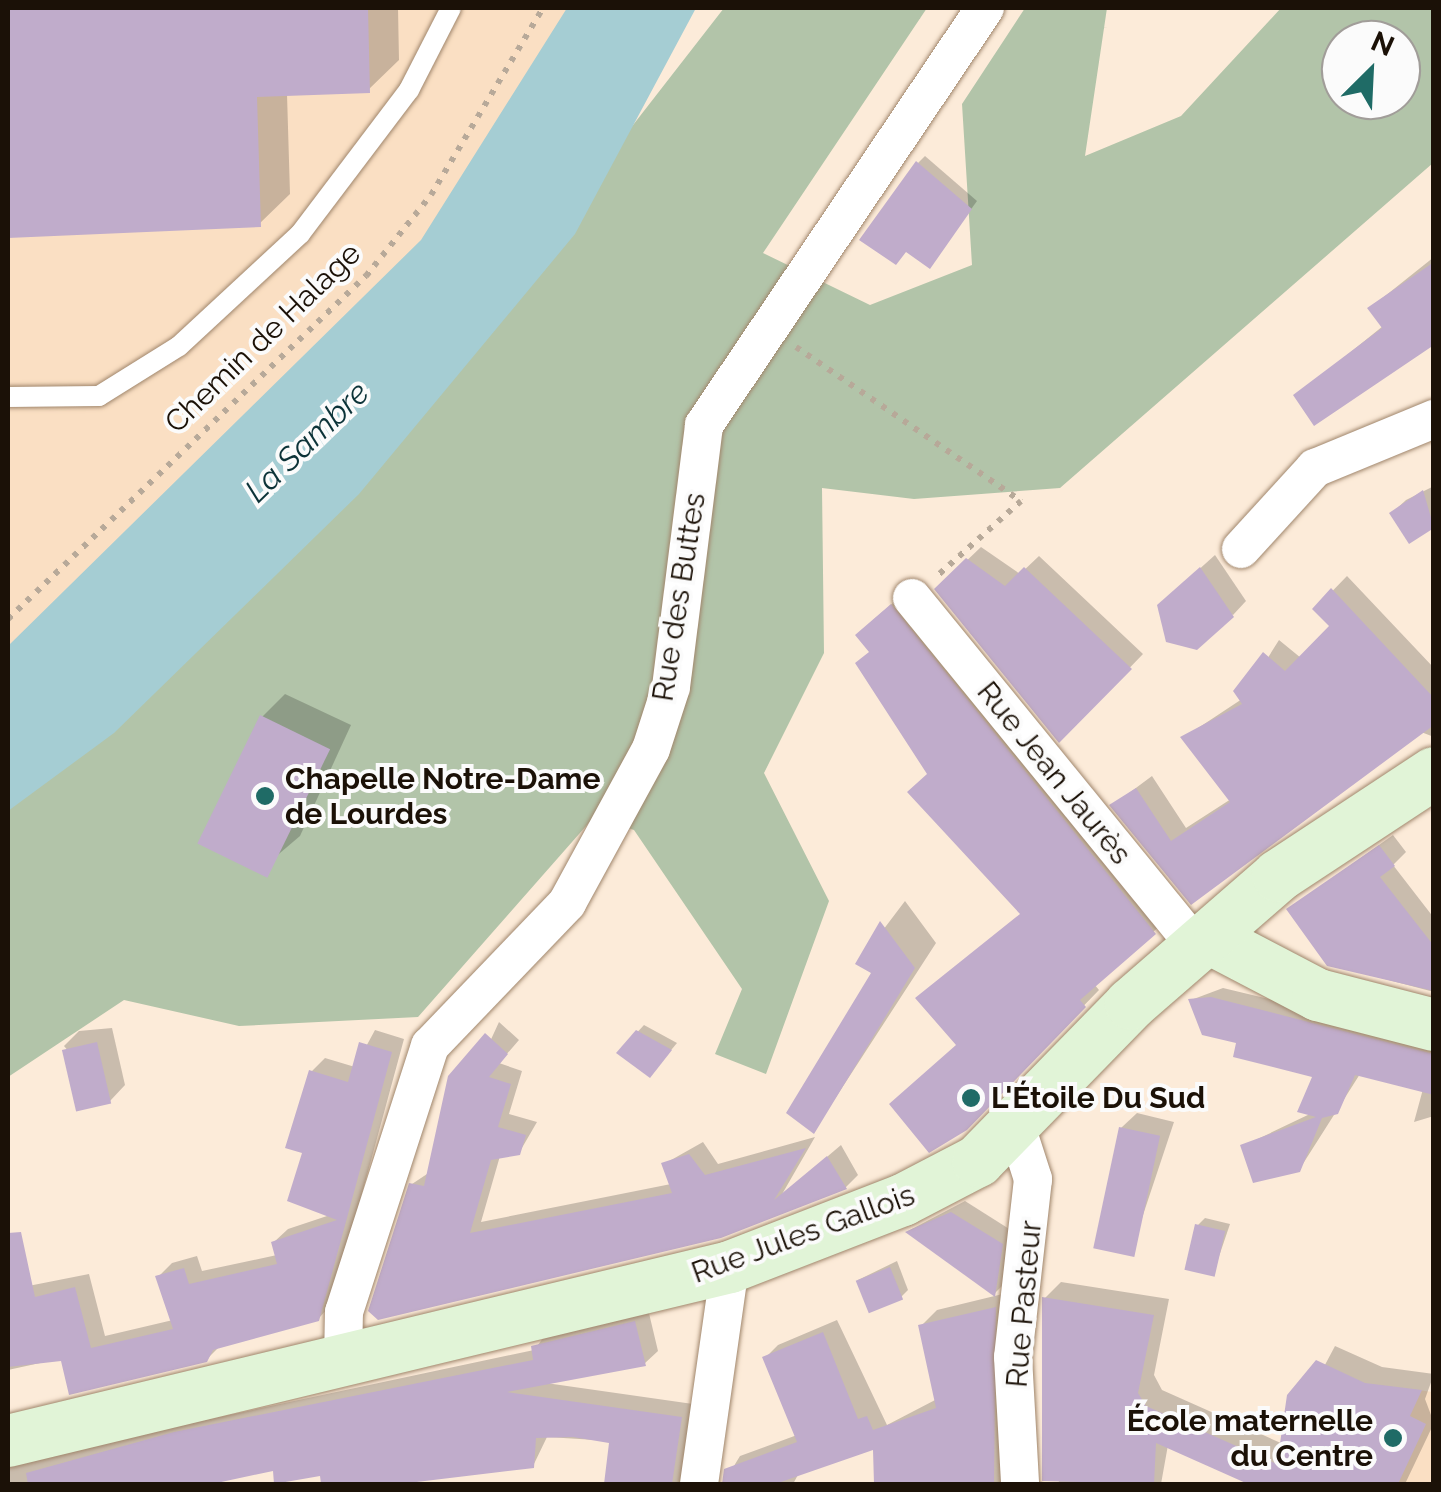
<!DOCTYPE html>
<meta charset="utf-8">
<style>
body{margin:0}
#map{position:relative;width:1441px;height:1492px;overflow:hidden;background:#fcebd9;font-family:Raleway,sans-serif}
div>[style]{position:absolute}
.built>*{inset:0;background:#fadfc3}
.forest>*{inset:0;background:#b2c4a9}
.water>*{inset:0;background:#a5cdd3}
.shadow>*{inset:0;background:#0003}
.building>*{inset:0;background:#c0accb;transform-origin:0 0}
.path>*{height:6px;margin-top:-3px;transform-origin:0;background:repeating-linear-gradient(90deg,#b7a999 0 5px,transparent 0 13px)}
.roads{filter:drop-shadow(0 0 2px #a0866c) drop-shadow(0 0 2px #a0866c)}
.lane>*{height:20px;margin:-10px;padding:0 10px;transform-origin:10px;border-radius:10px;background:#fff}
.street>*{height:38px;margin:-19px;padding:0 19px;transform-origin:19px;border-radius:19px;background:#fff}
.secondary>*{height:52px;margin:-26px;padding:0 26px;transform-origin:26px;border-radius:26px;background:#e1f4d7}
.dots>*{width:28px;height:28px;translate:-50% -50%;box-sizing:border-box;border:5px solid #fbfbfb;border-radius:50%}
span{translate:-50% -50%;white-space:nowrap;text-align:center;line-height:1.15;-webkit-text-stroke:8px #fbfbfb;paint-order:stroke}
.street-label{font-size:30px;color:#1b1107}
.poi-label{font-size:30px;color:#1b1107;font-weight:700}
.left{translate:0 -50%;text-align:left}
.right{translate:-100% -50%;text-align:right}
.water-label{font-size:32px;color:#0c3338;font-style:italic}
.frame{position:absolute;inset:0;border:10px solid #1b1107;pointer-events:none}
.north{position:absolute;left:1321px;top:20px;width:100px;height:100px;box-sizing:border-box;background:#fbfbfb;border:2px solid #a19d99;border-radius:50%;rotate:24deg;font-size:28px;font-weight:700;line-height:40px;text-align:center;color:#1b1107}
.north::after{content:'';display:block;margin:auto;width:35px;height:45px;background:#1f6b66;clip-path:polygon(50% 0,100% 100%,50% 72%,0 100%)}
</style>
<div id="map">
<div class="built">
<i style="clip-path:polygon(8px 8px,601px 8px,510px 164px,8px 705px)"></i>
<i style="clip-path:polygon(1378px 1385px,1433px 1392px,1433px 1484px,1332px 1484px)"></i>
</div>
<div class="forest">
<i style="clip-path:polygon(evenodd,724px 8px,927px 8px,763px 253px,870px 305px,972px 265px,962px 104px,1025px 8px,1107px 8px,1085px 156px,1181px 116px,1281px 8px,1433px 8px,1433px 163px,1060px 488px,914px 499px,822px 488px,824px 653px,764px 773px,829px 901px,766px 1074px,715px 1054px,742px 989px,634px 830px,594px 817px,418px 1017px,239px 1026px,124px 1000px,8px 1077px,8px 784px,490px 309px,724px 8px,1341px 40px,1401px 40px,1401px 100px,1341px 100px,1341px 40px)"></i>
</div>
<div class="water">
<i style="clip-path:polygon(567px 8px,696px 8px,575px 234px,359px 494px,114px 733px,8px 811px,8px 646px,421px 240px)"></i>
</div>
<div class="shadow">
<i style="clip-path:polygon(8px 8px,398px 8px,399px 60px,368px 90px,287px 94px,290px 194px,259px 224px,8px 235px)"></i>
<i style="clip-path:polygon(925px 156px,977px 201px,936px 258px,918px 163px)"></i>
<i style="clip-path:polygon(1434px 257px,1434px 320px,1296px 396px,1383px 326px,1370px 308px)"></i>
<i style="clip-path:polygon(1434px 486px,1434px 527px,1392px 513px,1406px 500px)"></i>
<i style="clip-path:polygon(981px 547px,1020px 574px,1039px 556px,1143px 654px,1060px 740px,937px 589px)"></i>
<i style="clip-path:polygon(1215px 555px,1246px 601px,1233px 615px,1175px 591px)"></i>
<i style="clip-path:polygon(1347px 576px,1434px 668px,1434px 737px,1421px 732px,1193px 900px,1113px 805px,1152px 776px,1186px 828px,1231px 799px,1183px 738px,1242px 699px,1279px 640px,1301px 658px,1333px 626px,1315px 609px)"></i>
<i style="clip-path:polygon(907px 591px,1170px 917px,1094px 984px,1099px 990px,965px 1128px,958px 1044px,918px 998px,1022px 913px,930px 773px,871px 651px,873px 620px)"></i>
<i style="clip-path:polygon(285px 694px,351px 725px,300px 836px,260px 870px,204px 843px,262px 717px)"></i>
<i style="clip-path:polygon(1393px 835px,1406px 852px,1393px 865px,1434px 918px,1434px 992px,1328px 964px,1289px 909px)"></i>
<i style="clip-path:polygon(905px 901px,936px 943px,814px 1131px,874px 972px,858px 963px)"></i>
<i style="clip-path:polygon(1223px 988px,1434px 1039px,1434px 1116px,1414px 1122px,1423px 1089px,1360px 1074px,1299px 1170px,1243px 1146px,1312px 1113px,1316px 1076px,1239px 1041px,1191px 1000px)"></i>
<i style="clip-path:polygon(499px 1022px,519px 1040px,499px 1063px,522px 1071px,509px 1114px,537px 1122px,519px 1153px,500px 1156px,481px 1222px,671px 1184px,664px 1164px,703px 1142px,718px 1164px,815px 1137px,781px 1196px,841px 1145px,858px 1175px,846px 1187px,379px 1318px,412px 1184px,430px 1172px)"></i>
<i style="clip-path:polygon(644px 1025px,677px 1043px,657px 1067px,619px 1052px)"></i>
<i style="clip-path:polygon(112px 1028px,125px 1085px,110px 1101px,64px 1046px,79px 1031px)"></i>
<i style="clip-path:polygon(375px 1030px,404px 1039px,332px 1304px,318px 1319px,220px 1346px,206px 1360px,63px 1358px,8px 1370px,8px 1290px,89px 1274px,105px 1336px,173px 1320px,158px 1277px,172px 1263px,197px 1256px,202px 1271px,277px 1255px,274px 1242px,288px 1229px,330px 1215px,305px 1152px,311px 1072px,325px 1058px,355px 1067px)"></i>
<i style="clip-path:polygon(1137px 1113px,1174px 1122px,1136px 1236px,1120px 1252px,1121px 1128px)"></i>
<i style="clip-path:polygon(965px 1201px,1014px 1232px,1006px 1282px,995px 1293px,908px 1231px)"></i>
<i style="clip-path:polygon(1205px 1218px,1230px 1224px,1213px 1274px,1198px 1225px)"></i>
<i style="clip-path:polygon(897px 1261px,908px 1290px,901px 1297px,858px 1280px)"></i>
<i style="clip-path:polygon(1061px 1282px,1169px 1299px,1154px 1375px,1162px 1390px,1283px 1444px,1335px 1346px,1382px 1367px,1434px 1374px,1425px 1399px,1434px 1423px,1405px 1484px,1251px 1484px,1168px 1445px,1161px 1484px,1059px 1484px,1045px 1298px)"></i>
<i style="clip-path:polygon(1011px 1292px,1011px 1484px,950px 1484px,951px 1448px,887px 1436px,799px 1473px,793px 1484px,723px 1484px,740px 1456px,797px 1435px,765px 1358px,778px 1345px,837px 1320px,887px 1425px,937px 1399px,921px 1326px,937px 1310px)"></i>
<i style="clip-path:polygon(648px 1309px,658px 1351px,644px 1364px,546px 1383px,693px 1404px,698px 1484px,608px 1484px,612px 1441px,547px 1437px,533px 1466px,382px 1484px,323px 1484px,323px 1473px,275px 1467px,206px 1484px,8px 1484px,8px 1462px,534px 1350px,547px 1333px)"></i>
</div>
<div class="building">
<i style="clip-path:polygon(8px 8px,368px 8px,370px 93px,257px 97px,261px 227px,8px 238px)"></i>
<i style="clip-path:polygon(916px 161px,972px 209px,930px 269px,906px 252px,896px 265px,859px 240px)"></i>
<i style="clip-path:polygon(1434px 262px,1434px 345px,1314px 426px,1293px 395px,1382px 328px,1367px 308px)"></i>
<i style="clip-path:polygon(1423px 490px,1434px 528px,1409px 544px,1389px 513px)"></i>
<i style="clip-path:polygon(966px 558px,1005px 586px,1024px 567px,1132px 669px,1059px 743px,934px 589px)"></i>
<i style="clip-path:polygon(1200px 567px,1234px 617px,1197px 650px,1166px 642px,1157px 605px)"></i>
<i style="clip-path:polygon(1331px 588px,1434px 698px,1434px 725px,1191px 905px,1109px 805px,1136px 788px,1171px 841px,1230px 802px,1180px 737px,1242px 704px,1233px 691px,1263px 652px,1285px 671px,1329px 626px,1312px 609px)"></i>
<i style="clip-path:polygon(891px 604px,1156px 934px,1080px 1000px,1086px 1007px,967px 1130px,929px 1153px,889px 1104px,956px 1045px,915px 998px,1020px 914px,907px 792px,927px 774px,855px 663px,869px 652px,855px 635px)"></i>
<i style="left:260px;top:715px;width:78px;height:143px;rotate:26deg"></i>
<i style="clip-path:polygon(1379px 845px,1395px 866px,1380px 877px,1434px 946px,1434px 991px,1327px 966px,1286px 909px)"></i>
<i style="clip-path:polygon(880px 921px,915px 968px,814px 1134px,786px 1113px,871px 973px,855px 964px)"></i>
<i style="clip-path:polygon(1211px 997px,1434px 1054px,1434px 1095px,1355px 1075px,1338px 1114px,1322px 1118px,1300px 1172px,1253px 1183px,1240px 1145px,1316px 1117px,1297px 1112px,1312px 1077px,1233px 1057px,1236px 1043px,1202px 1035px,1188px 999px)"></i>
<i style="clip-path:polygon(636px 1030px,672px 1050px,650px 1078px,616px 1053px)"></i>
<i style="clip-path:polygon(485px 1033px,508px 1054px,489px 1077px,511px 1084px,498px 1127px,526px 1135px,520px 1155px,491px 1160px,470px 1233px,672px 1193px,661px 1163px,689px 1154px,705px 1175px,806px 1148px,774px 1200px,827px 1156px,847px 1189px,721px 1238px,378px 1320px,368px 1311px,409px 1183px,424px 1186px,448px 1076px)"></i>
<i style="left:97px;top:1042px;width:63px;height:36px;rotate:77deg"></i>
<i style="clip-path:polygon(359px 1042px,392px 1052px,319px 1321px,213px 1350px,207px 1362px,69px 1395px,61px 1361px,8px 1367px,8px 1233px,21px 1232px,35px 1297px,75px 1287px,91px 1348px,173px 1329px,155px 1276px,184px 1268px,189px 1284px,277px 1264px,271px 1242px,337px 1220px,287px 1201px,302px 1153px,285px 1148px,309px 1070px,348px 1082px)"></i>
<i style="left:1119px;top:1127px;width:42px;height:124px;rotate:12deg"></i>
<i style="clip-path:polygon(951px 1212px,1003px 1244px,995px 1297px,905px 1232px)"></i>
<i style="left:1195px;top:1224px;width:31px;height:47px;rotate:13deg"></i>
<i style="left:890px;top:1267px;width:35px;height:37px;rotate:68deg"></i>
<i style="clip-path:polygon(1042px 1297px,1154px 1315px,1138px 1393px,1146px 1406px,1277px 1464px,1287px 1395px,1316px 1360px,1365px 1383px,1422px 1390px,1410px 1416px,1426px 1424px,1398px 1484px,1248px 1484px,1156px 1443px,1154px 1484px,1042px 1481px)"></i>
<i style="clip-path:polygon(996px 1307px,994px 1484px,874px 1484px,873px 1450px,775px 1484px,722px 1484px,724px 1469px,797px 1442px,762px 1357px,823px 1332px,858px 1419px,867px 1416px,873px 1430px,936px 1408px,918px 1325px)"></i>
<i style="clip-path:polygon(635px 1321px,646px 1366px,507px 1392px,682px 1417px,672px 1484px,604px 1484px,609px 1443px,573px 1437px,536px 1438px,534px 1468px,400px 1484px,321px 1484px,320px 1476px,274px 1484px,273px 1471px,212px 1484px,28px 1484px,26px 1473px,174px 1432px,533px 1360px,531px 1346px)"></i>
</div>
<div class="path">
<i style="left:796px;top:347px;width:273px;rotate:34.4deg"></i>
<i style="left:1021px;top:501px;width:110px;rotate:138.3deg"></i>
<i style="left:8px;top:619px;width:496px;rotate:-43.8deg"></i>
<i style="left:366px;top:276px;width:104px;rotate:-51.3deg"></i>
<i style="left:431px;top:195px;width:218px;rotate:-59.1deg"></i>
</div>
<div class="roads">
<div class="lane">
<i style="left:8px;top:397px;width:91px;rotate:-0.6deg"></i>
<i style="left:99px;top:396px;width:94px;rotate:-32deg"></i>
<i style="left:179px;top:346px;width:165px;rotate:-42.8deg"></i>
<i style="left:300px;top:234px;width:181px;rotate:-52.9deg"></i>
<i style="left:409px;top:90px;width:92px;rotate:-62.9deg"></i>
</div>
<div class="street">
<i style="left:1241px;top:549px;width:110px;rotate:-47.6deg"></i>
<i style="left:1315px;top:468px;width:129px;rotate:-22.4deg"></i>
<i style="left:912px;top:598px;width:451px;rotate:50.8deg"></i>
<i style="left:1016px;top:1126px;width:56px;rotate:72.2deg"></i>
<i style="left:1033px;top:1179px;width:179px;rotate:96.4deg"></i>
<i style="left:1013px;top:1357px;width:127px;rotate:86.8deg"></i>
<i style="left:343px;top:1362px;width:50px;rotate:-88.9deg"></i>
<i style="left:344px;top:1312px;width:280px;rotate:-72.1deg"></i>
<i style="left:430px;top:1046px;width:198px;rotate:-46.2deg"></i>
<i style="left:567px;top:903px;width:175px;rotate:-61.4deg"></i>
<i style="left:651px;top:749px;width:65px;rotate:-72.1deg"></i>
<i style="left:671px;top:687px;width:264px;rotate:-82.8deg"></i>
<i style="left:704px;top:425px;width:503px;rotate:-56.03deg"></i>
<i style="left:699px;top:1484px;width:219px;rotate:-81.9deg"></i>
</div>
<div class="secondary">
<i style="left:1209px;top:938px;width:123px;rotate:27.6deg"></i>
<i style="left:1318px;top:995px;width:120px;rotate:14.5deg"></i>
<i style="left:8px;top:1441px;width:743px;rotate:-13.55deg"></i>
<i style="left:730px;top:1267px;width:186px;rotate:-21.2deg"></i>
<i style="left:903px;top:1200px;width:85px;rotate:-27.5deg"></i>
<i style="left:978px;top:1161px;width:219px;rotate:-45.7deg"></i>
<i style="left:1131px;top:1004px;width:195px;rotate:-41deg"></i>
<i style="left:1278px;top:876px;width:187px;rotate:-33.4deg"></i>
</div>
</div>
<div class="dots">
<i style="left:265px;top:796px;background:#1f6b66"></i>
<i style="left:971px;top:1098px;background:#1f6b66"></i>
<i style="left:1393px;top:1438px;background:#1f6b66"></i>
</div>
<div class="street-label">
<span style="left:263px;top:338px;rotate:-44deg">Chemin de Halage</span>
<span style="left:679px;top:597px;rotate:-81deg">Rue des Buttes</span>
<span style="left:1054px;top:773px;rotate:51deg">Rue Jean Jaurès</span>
<span style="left:803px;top:1234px;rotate:-20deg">Rue Jules Gallois</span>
<span style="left:1024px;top:1304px;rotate:-85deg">Rue Pasteur</span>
</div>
<div class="poi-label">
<span class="left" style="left:285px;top:796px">Chapelle Notre-Dame<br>de Lourdes</span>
<span class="left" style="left:991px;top:1098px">L'Étoile Du Sud</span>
<span class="right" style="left:1373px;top:1438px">École maternelle<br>du Centre</span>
</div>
<div class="water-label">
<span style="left:307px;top:442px;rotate:-44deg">La Sambre</span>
</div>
<div class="frame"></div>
<div class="north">N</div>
</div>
